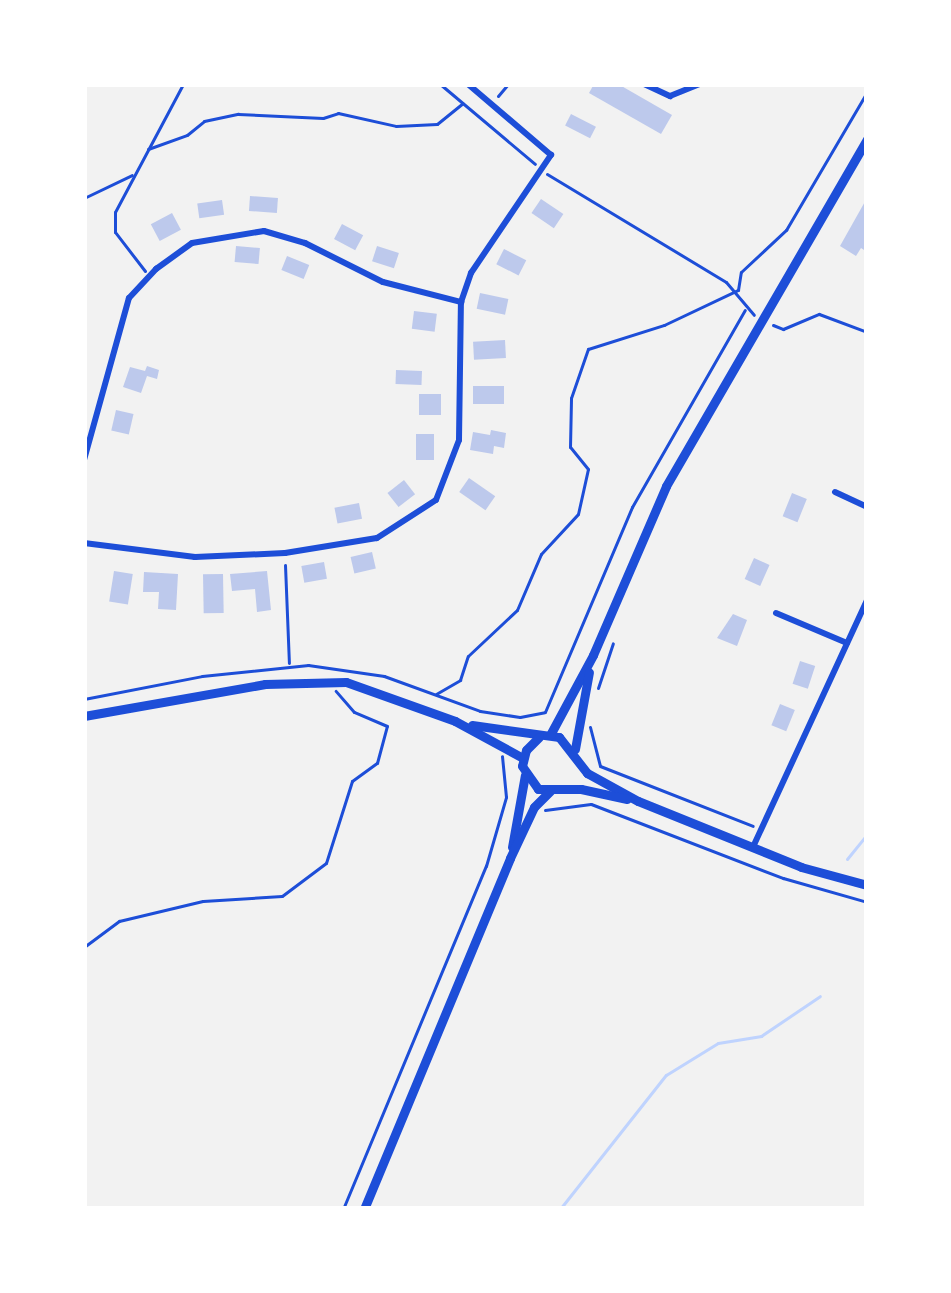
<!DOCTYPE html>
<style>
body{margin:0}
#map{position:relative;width:951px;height:1293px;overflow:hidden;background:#f2f2f2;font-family:Ubuntu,sans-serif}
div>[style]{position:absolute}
.stream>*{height:3px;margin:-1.5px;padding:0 1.5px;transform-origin:1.5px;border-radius:1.5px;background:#bfd3fe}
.building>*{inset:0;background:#bdc9ec;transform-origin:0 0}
.path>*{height:3px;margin:-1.5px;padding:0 1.5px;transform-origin:1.5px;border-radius:1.5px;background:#1d4ed8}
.minor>*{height:6px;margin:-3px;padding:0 3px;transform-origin:3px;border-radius:3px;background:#1d4ed8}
.secondary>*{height:9px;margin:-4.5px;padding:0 4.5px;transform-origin:4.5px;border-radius:4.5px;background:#1d4ed8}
span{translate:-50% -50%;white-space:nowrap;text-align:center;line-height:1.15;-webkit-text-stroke:10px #fff;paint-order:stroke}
.frame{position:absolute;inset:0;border:87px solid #fff;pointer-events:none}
</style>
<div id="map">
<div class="stream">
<i style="left:847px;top:859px;width:32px;rotate:-51deg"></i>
<i style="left:560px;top:1209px;width:171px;rotate:-51.7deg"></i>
<i style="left:666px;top:1075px;width:61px;rotate:-31.6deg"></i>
<i style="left:718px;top:1043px;width:44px;rotate:-9.2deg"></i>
<i style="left:761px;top:1036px;width:71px;rotate:-34.1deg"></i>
</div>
<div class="building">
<i style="clip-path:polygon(594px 84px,618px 84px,672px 115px,661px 134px,589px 93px)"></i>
<i style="left:571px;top:114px;width:28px;height:13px;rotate:27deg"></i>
<i style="left:250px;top:196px;width:28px;height:15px;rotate:4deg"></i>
<i style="clip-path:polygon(867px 198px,867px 252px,861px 248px,856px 256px,840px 246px)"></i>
<i style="left:541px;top:199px;width:27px;height:17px;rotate:34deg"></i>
<i style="left:222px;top:200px;width:15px;height:25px;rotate:82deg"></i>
<i style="left:172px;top:213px;width:19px;height:24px;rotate:62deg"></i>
<i style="left:342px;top:224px;width:24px;height:17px;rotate:28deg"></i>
<i style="left:236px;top:246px;width:24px;height:16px;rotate:5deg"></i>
<i style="left:377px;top:246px;width:23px;height:16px;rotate:18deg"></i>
<i style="left:504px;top:249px;width:25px;height:17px;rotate:27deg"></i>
<i style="left:287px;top:256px;width:24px;height:15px;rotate:22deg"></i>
<i style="left:480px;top:293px;width:29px;height:16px;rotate:12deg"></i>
<i style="left:414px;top:311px;width:23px;height:18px;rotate:7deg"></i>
<i style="left:505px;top:340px;width:18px;height:32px;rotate:87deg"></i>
<i style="clip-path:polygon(147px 366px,159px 370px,157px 379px,147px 376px,141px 393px,123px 387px,130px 367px,145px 371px)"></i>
<i style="left:396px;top:370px;width:26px;height:14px;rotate:2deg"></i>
<i style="left:473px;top:386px;width:31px;height:18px"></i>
<i style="left:419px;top:394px;width:22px;height:21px"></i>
<i style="left:116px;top:410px;width:18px;height:21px;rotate:13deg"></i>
<i style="clip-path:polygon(491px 430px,506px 433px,504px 448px,494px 446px,493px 454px,470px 450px,473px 432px,490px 435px)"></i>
<i style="left:416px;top:434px;width:18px;height:26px"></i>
<i style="left:469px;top:478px;width:32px;height:17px;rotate:35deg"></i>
<i style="left:404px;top:480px;width:18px;height:21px;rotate:52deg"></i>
<i style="left:792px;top:493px;width:16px;height:25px;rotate:22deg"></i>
<i style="left:359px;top:503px;width:16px;height:25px;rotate:79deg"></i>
<i style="left:372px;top:552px;width:17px;height:22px;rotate:77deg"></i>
<i style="left:754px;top:558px;width:17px;height:23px;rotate:24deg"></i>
<i style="left:324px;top:562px;width:17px;height:23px;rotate:80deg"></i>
<i style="left:114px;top:571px;width:19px;height:31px;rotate:9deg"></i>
<i style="clip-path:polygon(267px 571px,271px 610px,257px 612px,255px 589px,232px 591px,230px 574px)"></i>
<i style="clip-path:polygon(144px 572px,178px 574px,176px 610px,158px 609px,159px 592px,143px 592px)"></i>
<i style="left:223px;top:574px;width:39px;height:20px;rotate:89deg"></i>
<i style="clip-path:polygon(733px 614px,747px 620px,737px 646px,717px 638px)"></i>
<i style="left:800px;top:661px;width:16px;height:24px;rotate:18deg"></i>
<i style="left:780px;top:704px;width:16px;height:23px;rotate:22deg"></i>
</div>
<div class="path">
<i style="left:440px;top:84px;width:124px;rotate:40.1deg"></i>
<i style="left:498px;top:96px;width:16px;rotate:-50deg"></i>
<i style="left:148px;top:149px;width:41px;rotate:-19.7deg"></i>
<i style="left:187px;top:135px;width:22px;rotate:-39deg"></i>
<i style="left:204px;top:121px;width:35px;rotate:-12deg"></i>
<i style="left:238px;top:114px;width:85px;rotate:2.7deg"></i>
<i style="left:323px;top:118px;width:16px;rotate:-18deg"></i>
<i style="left:338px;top:113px;width:59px;rotate:12.6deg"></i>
<i style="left:396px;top:126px;width:41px;rotate:-2.8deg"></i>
<i style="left:437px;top:124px;width:33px;rotate:-39deg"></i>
<i style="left:547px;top:174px;width:209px;rotate:31.1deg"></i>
<i style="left:726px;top:282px;width:43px;rotate:49.7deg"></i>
<i style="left:84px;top:198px;width:53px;rotate:-25.6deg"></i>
<i style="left:145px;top:271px;width:49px;rotate:-127.6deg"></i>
<i style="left:115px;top:232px;width:20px;rotate:-90deg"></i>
<i style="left:115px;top:212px;width:145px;rotate:-62deg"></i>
<i style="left:773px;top:325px;width:11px;rotate:22deg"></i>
<i style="left:783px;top:329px;width:39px;rotate:-23deg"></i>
<i style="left:819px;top:314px;width:51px;rotate:20.6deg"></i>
<i style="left:285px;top:565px;width:98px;rotate:87.7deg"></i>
<i style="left:598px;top:688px;width:47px;rotate:-71.6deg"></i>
<i style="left:436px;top:694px;width:28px;rotate:-30deg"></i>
<i style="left:460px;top:680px;width:25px;rotate:-72deg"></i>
<i style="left:468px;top:656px;width:67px;rotate:-43.2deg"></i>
<i style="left:517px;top:610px;width:61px;rotate:-66.8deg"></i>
<i style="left:541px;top:554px;width:54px;rotate:-47.2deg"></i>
<i style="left:578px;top:514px;width:46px;rotate:-77.5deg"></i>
<i style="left:588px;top:469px;width:28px;rotate:-129deg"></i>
<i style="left:570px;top:447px;width:49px;rotate:-88.8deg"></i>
<i style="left:571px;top:398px;width:52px;rotate:-70.9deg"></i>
<i style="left:588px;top:349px;width:80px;rotate:-17.5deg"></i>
<i style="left:664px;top:325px;width:82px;rotate:-25.3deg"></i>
<i style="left:738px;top:290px;width:18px;rotate:-81deg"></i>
<i style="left:741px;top:272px;width:62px;rotate:-43deg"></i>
<i style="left:786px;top:230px;width:160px;rotate:-59.6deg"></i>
<i style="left:84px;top:699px;width:120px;rotate:-11deg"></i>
<i style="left:202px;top:676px;width:107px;rotate:-5.9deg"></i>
<i style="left:308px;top:665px;width:77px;rotate:8.2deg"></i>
<i style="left:384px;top:676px;width:102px;rotate:20deg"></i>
<i style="left:480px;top:711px;width:40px;rotate:8.5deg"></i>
<i style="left:520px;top:717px;width:25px;rotate:-11deg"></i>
<i style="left:545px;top:712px;width:223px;rotate:-67deg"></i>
<i style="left:632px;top:507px;width:227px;rotate:-60.2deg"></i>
<i style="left:590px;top:727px;width:40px;rotate:75.6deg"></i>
<i style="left:600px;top:766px;width:164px;rotate:21.4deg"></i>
<i style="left:545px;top:810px;width:46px;rotate:-7.4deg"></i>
<i style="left:591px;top:804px;width:206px;rotate:21.1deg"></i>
<i style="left:783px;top:878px;width:87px;rotate:15.9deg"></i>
<i style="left:84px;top:947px;width:44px;rotate:-36.6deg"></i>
<i style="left:119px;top:921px;width:86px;rotate:-13.4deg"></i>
<i style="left:203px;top:901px;width:79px;rotate:-3.6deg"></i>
<i style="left:282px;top:896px;width:55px;rotate:-36.9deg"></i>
<i style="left:326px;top:863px;width:86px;rotate:-72.4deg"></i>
<i style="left:352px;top:781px;width:31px;rotate:-36deg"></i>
<i style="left:377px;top:763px;width:38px;rotate:-75deg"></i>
<i style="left:387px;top:726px;width:36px;rotate:-157deg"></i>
<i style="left:354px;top:712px;width:28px;rotate:-131deg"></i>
<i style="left:343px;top:1209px;width:372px;rotate:-67.4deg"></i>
<i style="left:486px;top:866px;width:72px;rotate:-73.8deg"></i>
<i style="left:506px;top:797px;width:41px;rotate:-95.6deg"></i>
</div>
<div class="minor">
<i style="left:644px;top:84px;width:29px;rotate:25deg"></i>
<i style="left:670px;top:96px;width:32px;rotate:-22deg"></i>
<i style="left:84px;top:460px;width:168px;rotate:-74.5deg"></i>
<i style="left:129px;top:298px;width:40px;rotate:-47deg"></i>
<i style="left:156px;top:269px;width:44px;rotate:-35.8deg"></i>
<i style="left:192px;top:243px;width:73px;rotate:-9.5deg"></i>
<i style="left:264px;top:231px;width:43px;rotate:16.3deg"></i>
<i style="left:305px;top:243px;width:87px;rotate:26.6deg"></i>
<i style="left:383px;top:282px;width:81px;rotate:14.4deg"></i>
<i style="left:835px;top:492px;width:35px;rotate:25deg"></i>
<i style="left:84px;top:543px;width:112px;rotate:7.2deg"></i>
<i style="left:195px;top:557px;width:90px;rotate:-2.5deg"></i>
<i style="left:285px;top:553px;width:93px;rotate:-9.3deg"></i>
<i style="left:377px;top:538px;width:70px;rotate:-32.8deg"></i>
<i style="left:436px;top:500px;width:64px;rotate:-69deg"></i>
<i style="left:459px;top:440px;width:138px;rotate:-89.2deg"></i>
<i style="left:461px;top:302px;width:31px;rotate:-71deg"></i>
<i style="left:471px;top:273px;width:143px;rotate:-55.9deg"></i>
<i style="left:551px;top:155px;width:109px;rotate:-139.5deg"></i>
<i style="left:776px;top:613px;width:77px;rotate:22.9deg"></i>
<i style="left:753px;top:847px;width:272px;rotate:-65.2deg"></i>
</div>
<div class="secondary">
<i style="left:84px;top:716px;width:184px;rotate:-10deg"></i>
<i style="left:265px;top:684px;width:81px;rotate:-1.4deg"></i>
<i style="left:346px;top:682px;width:116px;rotate:19.7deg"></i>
<i style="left:455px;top:721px;width:77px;rotate:28.6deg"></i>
<i style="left:472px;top:725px;width:88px;rotate:7.9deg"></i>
<i style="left:559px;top:737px;width:46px;rotate:52.1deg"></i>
<i style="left:587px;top:773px;width:58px;rotate:28.8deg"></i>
<i style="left:638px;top:801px;width:176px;rotate:22deg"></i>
<i style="left:801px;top:867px;width:68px;rotate:15.3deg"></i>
<i style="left:550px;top:735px;width:91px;rotate:-61.7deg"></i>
<i style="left:593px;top:655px;width:184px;rotate:-66.6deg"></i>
<i style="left:666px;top:486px;width:401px;rotate:-59.9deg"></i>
<i style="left:539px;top:737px;width:18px;rotate:135deg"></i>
<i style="left:526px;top:750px;width:16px;rotate:104deg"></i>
<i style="left:522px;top:766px;width:28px;rotate:55deg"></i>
<i style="left:538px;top:789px;width:43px"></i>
<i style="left:581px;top:789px;width:47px;rotate:12.3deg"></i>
<i style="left:575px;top:749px;width:78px;rotate:-79.7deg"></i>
<i style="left:512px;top:847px;width:73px;rotate:-79.8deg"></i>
<i style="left:364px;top:1209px;width:380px;rotate:-67.4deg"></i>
<i style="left:510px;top:858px;width:56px;rotate:-64.8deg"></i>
<i style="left:534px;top:807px;width:23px;rotate:-45deg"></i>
</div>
<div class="frame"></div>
</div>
